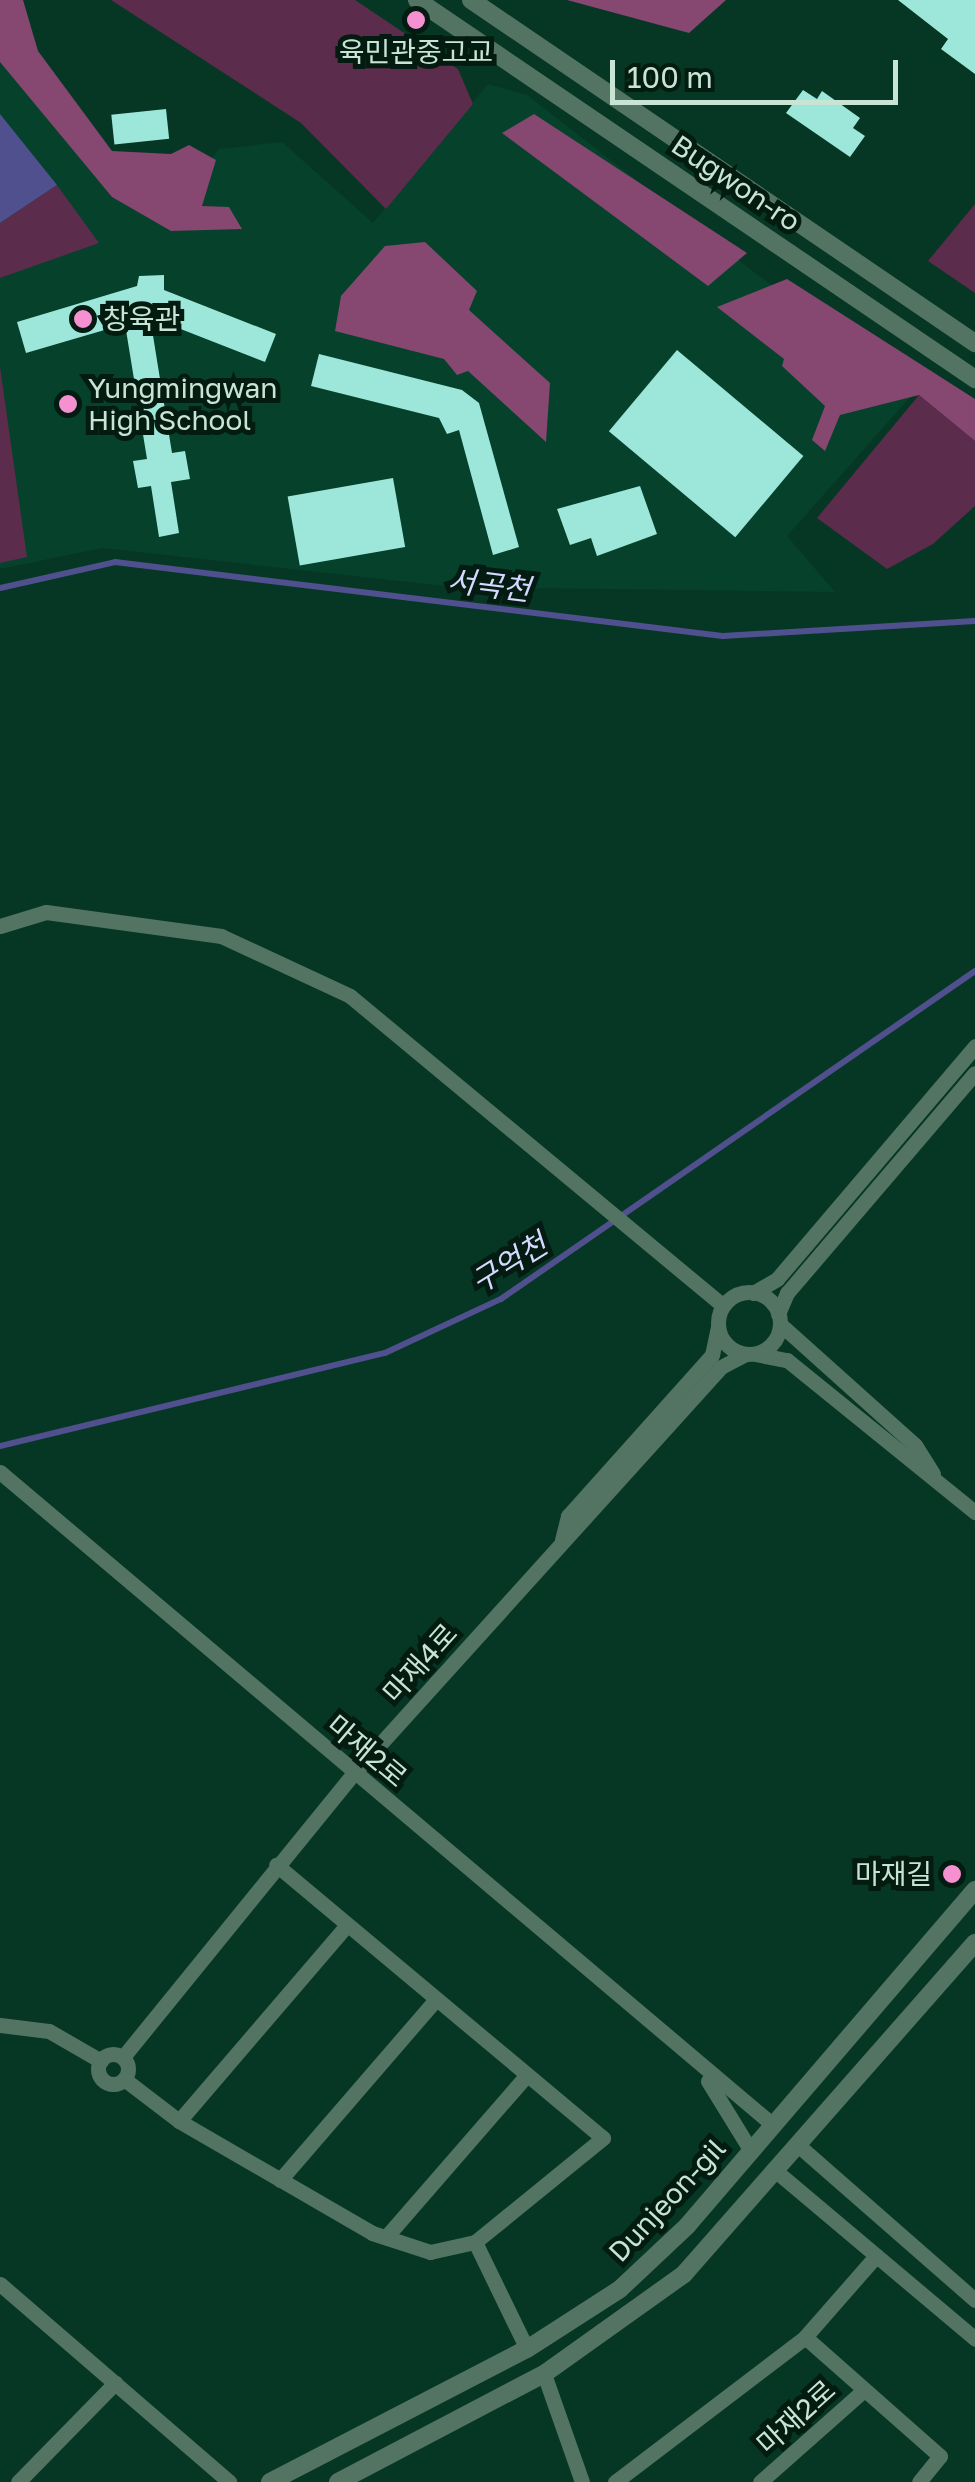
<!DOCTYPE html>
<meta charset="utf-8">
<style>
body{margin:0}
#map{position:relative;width:975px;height:2482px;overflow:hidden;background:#063724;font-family:"Golos Text","Noto Sans KR",sans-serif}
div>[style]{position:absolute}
.built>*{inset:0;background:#06412b}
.green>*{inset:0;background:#5b2c4b}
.forest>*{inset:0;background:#864770}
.water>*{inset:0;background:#50508f}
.stream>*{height:6px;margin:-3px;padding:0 3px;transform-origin:3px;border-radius:3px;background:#50508f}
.building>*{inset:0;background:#9ce7da;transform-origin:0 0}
.minor>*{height:15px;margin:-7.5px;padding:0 7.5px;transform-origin:7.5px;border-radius:7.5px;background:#537363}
.minor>.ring{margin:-7.5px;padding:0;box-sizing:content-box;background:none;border:15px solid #537363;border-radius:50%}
.tertiary>*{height:18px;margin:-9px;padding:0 9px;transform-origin:9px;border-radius:9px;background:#537363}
.dots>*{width:28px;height:28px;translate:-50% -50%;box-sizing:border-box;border:5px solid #031b11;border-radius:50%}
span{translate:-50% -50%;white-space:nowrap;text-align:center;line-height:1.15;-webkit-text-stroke:10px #031b11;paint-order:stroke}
.poi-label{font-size:28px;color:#c7e4d4}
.left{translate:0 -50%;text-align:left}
.right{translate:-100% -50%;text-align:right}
.street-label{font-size:28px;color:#c7e4d4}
.water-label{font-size:30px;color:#d6d9ff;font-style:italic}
.scale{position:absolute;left:610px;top:60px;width:288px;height:45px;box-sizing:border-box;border:5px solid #c7e4d4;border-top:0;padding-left:12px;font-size:30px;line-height:35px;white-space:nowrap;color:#c7e4d4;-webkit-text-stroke:8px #031b11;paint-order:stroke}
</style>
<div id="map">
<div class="built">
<i style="clip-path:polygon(0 22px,118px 175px,186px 192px,219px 149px,282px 142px,373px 223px,488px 84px,527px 95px,912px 395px,787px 536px,835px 592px,453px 587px,102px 548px,0 569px)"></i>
</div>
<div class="green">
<i style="clip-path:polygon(111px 0,355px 0,458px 69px,473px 104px,386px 209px,301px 123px)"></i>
<i style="clip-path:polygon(57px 185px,99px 243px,0 278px,0 223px)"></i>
<i style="clip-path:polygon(975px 204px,975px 293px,928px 261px)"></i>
<i style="clip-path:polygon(0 367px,27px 557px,0 563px)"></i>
<i style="clip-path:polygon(919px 395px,975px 441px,975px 506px,933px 544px,887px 569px,817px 518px)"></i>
</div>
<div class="forest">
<i style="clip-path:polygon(0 0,23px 0,38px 51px,112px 151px,171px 154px,189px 145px,216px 160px,202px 206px,229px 207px,242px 229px,171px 231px,112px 197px,0 62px)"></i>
<i style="clip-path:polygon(567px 0,726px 0,689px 33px)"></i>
<i style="clip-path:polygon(534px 114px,747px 253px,708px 286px,502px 133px)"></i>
<i style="clip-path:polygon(425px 242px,477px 291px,469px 310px,550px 383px,546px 442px,468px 371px,457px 375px,444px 359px,335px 331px,341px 296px,385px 246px)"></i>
<i style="clip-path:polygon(787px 279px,975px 399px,975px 441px,919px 395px,840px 415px,825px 451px,812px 440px,825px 406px,782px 366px,784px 359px,717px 307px)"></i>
</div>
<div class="water">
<i style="clip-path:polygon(0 114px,57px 185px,0 223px)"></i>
</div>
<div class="stream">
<i style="left:0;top:588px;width:118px;rotate:-12.7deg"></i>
<i style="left:115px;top:562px;width:612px;rotate:6.94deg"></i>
<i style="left:723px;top:636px;width:252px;rotate:-3.4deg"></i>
<i style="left:0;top:1446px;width:396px;rotate:-13.6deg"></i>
<i style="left:385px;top:1353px;width:128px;rotate:-25deg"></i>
<i style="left:501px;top:1299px;width:576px;rotate:-34.68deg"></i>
</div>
<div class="building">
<i style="clip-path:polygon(898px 0,975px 0,975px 74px,941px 49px,948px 39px)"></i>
<i style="clip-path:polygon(803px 90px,817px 99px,822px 91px,860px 118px,853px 128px,865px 136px,850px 157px,786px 113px)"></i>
<i style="left:166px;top:109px;width:30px;height:55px;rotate:84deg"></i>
<i style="clip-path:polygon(164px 275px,164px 290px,276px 334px,265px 362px,150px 317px,172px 453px,185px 451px,190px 479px,171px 482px,179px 533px,159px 537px,151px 486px,138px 488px,133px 461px,147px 459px,125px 324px,26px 353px,17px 322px,137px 286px,139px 276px)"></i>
<i style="left:677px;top:350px;width:165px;height:106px;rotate:40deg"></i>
<i style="clip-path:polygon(319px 354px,462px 390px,479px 403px,519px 547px,493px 555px,459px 430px,447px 434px,439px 418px,311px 386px)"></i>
<i style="left:393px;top:478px;width:70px;height:107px;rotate:80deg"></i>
<i style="clip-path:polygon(640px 486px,657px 534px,597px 556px,591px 538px,570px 545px,557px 509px)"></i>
</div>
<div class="minor">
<i style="left:0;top:926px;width:48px;rotate:-16.9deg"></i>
<i style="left:46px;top:912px;width:177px;rotate:7.8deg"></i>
<i style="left:221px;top:936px;width:142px;rotate:24.9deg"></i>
<i style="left:350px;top:996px;width:485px;rotate:39.7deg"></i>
<i class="ring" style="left:718px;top:1292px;width:47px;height:47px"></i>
<i style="left:753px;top:1293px;width:28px;rotate:-30deg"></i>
<i style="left:777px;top:1279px;width:306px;rotate:-49.6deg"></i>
<i style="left:778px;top:1314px;width:23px;rotate:-67deg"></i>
<i style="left:787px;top:1293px;width:289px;rotate:-49.5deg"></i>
<i style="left:780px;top:1324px;width:181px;rotate:41.9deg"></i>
<i style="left:915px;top:1445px;width:34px;rotate:58deg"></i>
<i style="left:755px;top:1354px;width:33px;rotate:11deg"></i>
<i style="left:787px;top:1360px;width:242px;rotate:39deg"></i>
<i style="left:0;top:1472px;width:1012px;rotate:40.19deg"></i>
<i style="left:562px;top:1540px;width:25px;rotate:-76deg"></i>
<i style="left:568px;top:1516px;width:216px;rotate:-48.2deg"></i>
<i style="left:712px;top:1355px;width:29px;rotate:-78deg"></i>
<i style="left:0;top:2025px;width:49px;rotate:7deg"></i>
<i style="left:49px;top:2031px;width:60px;rotate:30deg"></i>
<i class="ring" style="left:98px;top:2054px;width:15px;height:15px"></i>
<i style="left:123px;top:2057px;width:366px;rotate:-50.9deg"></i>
<i style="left:354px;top:1773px;width:547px;rotate:-47.89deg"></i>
<i style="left:721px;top:1367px;width:27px;rotate:-28deg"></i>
<i style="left:124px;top:2079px;width:69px;rotate:37.4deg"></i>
<i style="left:179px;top:2121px;width:223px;rotate:30.1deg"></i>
<i style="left:372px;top:2233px;width:61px;rotate:18.1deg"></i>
<i style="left:430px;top:2252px;width:46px;rotate:-12.5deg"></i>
<i style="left:475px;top:2242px;width:165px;rotate:-39.1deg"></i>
<i style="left:603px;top:2138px;width:426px;rotate:-140.1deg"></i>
<i style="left:708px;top:2081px;width:82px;rotate:58.4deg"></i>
<i style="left:179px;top:2121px;width:258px;rotate:-49.4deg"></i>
<i style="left:799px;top:2146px;width:234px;rotate:41.2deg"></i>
<i style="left:777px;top:2172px;width:259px;rotate:40.1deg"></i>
<i style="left:280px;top:2180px;width:239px;rotate:-49.2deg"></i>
<i style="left:386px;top:2237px;width:215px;rotate:-49deg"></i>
<i style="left:475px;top:2242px;width:119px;rotate:64.1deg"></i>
<i style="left:0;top:2284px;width:303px;rotate:40.8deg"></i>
<i style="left:805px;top:2337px;width:180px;rotate:41.4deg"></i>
<i style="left:940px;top:2456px;width:33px;rotate:129deg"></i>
<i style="left:544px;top:2374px;width:114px;rotate:70.6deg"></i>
<i style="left:18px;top:2482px;width:139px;rotate:-45.6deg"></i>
<i style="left:615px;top:2482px;width:239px;rotate:-37.3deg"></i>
<i style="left:805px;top:2337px;width:108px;rotate:-48.8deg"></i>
<i style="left:760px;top:2482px;width:139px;rotate:-41.5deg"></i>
</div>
<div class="tertiary">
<i style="left:417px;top:0;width:675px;rotate:34.18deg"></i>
<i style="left:471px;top:0;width:610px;rotate:34.24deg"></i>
<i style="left:270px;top:2482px;width:289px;rotate:-27.4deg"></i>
<i style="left:527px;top:2349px;width:111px;rotate:-32.8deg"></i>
<i style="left:620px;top:2289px;width:92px;rotate:-43.2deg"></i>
<i style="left:687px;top:2226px;width:443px;rotate:-49.4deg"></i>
<i style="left:338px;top:2482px;width:233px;rotate:-27.7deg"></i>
<i style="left:544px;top:2374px;width:172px;rotate:-35.5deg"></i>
<i style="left:684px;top:2274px;width:441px;rotate:-48.7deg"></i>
</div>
<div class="dots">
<i style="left:416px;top:20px;background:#f590d1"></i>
<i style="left:83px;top:319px;background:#f590d1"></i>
<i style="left:68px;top:404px;background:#f590d1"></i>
<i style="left:952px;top:1874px;background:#f590d1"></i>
</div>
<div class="poi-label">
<span style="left:416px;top:52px">육민관중고교</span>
<span class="left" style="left:103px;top:319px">창육관</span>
<span class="left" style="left:88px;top:404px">Yungmingwan<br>High School</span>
<span class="right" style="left:932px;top:1874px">마재길</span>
</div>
<div class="street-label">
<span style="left:736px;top:183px;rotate:34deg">Bugwon-ro</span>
<span style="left:420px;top:1663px;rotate:-48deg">마재4로</span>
<span style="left:367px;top:1751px;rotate:40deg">마재2로</span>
<span style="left:667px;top:2200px;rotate:-47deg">Dunjeon-gil</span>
<span style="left:796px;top:2417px;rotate:-42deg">마재2로</span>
</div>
<div class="water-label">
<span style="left:489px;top:585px;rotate:7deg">서곡천</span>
<span style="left:509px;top:1263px;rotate:-32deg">구억천</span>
</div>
<div class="scale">100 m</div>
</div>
